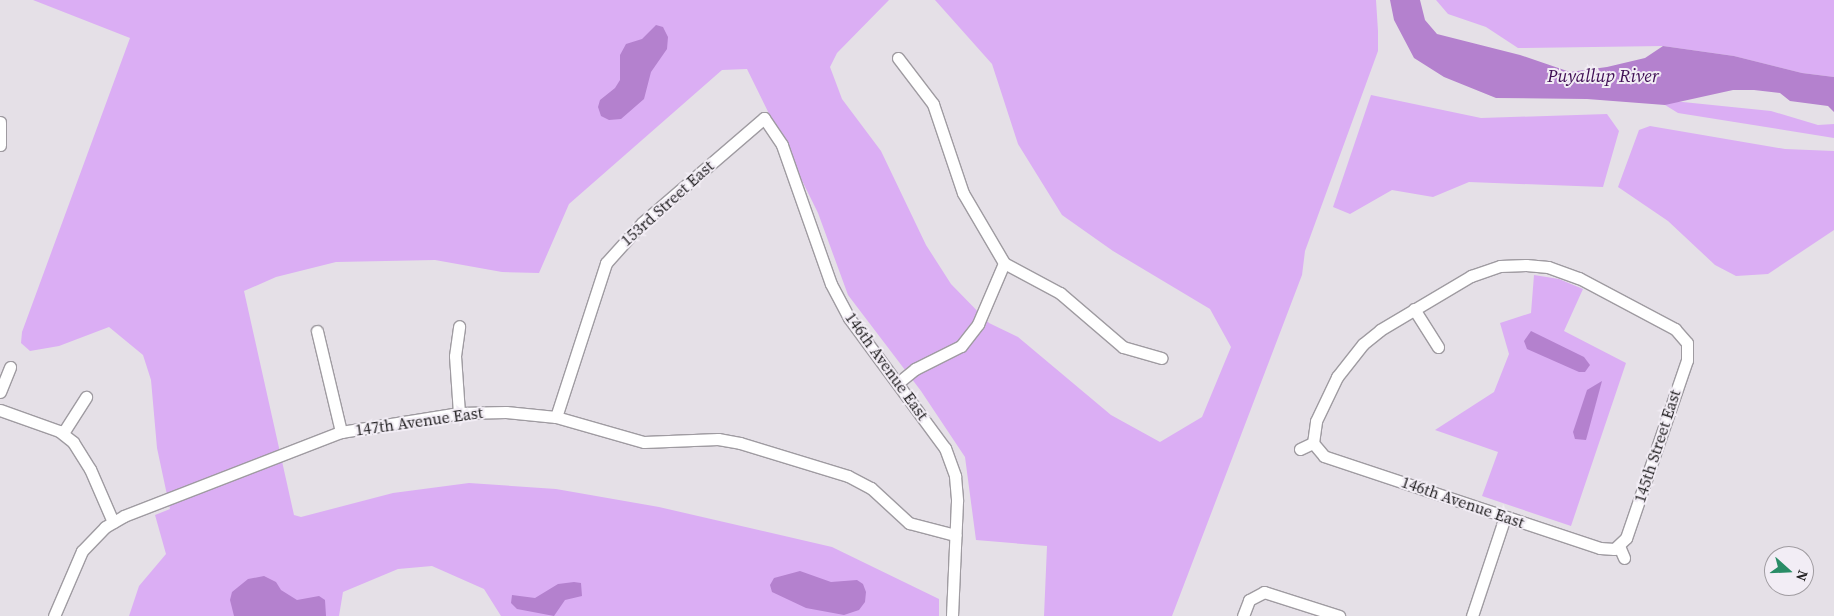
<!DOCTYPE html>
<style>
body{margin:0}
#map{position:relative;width:1834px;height:616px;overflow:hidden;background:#e5e0e7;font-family:"Source Serif 4",serif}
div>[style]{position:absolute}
.green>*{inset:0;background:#dbaef4}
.water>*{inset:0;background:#b481ce}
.roads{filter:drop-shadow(1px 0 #9f9ba1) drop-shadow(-1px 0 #9f9ba1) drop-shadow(0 1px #9f9ba1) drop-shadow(0 -1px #9f9ba1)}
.minor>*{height:11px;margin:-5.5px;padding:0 5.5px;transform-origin:5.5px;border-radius:5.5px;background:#fff}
span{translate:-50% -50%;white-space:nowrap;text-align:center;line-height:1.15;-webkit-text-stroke:4px #f2edf5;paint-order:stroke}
.street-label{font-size:16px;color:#242224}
.water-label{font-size:18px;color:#3f0e54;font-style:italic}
.north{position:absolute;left:1764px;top:546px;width:50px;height:50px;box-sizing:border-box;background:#f2edf5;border:1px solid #a09ca1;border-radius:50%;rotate:110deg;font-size:14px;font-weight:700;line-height:20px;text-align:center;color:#242224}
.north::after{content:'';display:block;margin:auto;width:18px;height:22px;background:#298c66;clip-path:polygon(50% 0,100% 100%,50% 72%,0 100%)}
</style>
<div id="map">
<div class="green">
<i style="clip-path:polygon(33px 0,889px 0,837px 53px,830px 67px,842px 99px,881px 151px,926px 245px,951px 284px,989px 323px,1018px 337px,1111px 415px,1160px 442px,1202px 417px,1231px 347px,1210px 309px,1113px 251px,1062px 215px,1018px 144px,992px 64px,935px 0,1376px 0,1378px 31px,1378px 51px,1305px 251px,1302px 275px,1172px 616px,1044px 616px,1047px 546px,976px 540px,965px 457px,921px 391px,848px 295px,818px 213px,747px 69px,722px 70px,569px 204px,539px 273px,502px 272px,435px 260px,336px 262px,276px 277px,244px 291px,294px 515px,301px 517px,393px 493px,469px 483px,556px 489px,659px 507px,832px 547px,939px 599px,939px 616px,501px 616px,484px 589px,432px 566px,398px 569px,343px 592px,339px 616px,129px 616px,139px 586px,166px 554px,155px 515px,170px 509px,157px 448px,151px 380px,143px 355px,109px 327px,59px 346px,30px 351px,21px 343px,22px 332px,130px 38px)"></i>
<i style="clip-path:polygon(1436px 0,1834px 0,1834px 77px,1802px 73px,1734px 56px,1663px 46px,1518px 48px,1486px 27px,1448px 14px)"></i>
<i style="clip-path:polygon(1371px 95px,1481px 118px,1607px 114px,1619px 131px,1603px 187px,1469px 182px,1433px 197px,1392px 190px,1350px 214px,1333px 207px)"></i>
<i style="clip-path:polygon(1673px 101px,1771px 111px,1818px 125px,1834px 124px,1834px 138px,1678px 113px,1665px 105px)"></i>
<i style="clip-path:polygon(1650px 126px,1785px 149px,1834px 151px,1834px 230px,1768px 274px,1736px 276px,1715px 265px,1668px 221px,1618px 187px,1639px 130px)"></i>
<i style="clip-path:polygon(1534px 275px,1559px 279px,1583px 289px,1564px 331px,1626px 363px,1571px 526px,1482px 496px,1498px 452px,1435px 430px,1494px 392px,1509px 354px,1500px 323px,1531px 313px)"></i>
</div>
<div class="water">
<i style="clip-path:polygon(1390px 0,1420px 0,1425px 20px,1437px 34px,1520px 55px,1570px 72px,1607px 67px,1645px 58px,1663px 46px,1734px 56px,1802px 73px,1834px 77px,1834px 112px,1828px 106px,1790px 101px,1780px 93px,1754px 90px,1733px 90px,1665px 105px,1587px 99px,1496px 98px,1444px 77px,1414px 58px,1394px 20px)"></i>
<i style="clip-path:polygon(656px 25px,663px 27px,668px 37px,667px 49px,651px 72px,644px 99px,621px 119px,609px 120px,601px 116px,598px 107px,600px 100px,615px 88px,620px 80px,620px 55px,626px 44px,642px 39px)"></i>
<i style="clip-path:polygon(1531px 331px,1584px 357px,1590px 365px,1585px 372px,1579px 372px,1527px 349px,1524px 341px)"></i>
<i style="clip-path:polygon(1602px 381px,1586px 440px,1575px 439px,1573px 432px,1587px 390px)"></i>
<i style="clip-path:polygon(800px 571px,831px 582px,857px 580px,863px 584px,866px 592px,865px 602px,859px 610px,844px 615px,806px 608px,772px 592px,770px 585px,774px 578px)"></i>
<i style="clip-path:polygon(264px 576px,276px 582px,281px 590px,297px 600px,319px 596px,325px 600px,326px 616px,234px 616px,230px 600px,232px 592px,248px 579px)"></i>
<i style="clip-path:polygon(574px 582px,581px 583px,582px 596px,565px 600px,554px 616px,517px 609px,511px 603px,512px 595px,535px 598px,558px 584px)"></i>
</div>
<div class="roads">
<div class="minor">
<i style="left:898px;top:58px;width:58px;rotate:52.7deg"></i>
<i style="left:933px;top:104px;width:94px;rotate:71.4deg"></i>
<i style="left:963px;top:193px;width:81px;rotate:59.6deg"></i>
<i style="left:1004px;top:263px;width:64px;rotate:28.2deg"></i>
<i style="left:1060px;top:293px;width:83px;rotate:40.6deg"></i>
<i style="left:1123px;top:347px;width:40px;rotate:16deg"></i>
<i style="left:0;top:122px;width:23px;rotate:90deg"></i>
<i style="left:1526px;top:265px;width:22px;rotate:5deg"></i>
<i style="left:1548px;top:267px;width:33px;rotate:20deg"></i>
<i style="left:1579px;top:278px;width:109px;rotate:28deg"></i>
<i style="left:1675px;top:329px;width:18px;rotate:49deg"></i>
<i style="left:1687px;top:343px;width:17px;rotate:90deg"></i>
<i style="left:1687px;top:360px;width:188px;rotate:108.9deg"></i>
<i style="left:1626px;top:538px;width:16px;rotate:137deg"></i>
<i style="left:1614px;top:549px;width:14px;rotate:-176deg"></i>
<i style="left:1600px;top:548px;width:291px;rotate:-161.6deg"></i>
<i style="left:1324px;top:456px;width:17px;rotate:-130deg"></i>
<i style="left:1313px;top:443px;width:22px;rotate:-82deg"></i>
<i style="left:1316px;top:421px;width:49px;rotate:-64.5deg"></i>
<i style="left:1337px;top:377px;width:42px;rotate:-51.8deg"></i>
<i style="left:1363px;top:344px;width:22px;rotate:-39deg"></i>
<i style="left:1380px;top:330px;width:106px;rotate:-30.7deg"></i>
<i style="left:1471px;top:276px;width:31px;rotate:-19deg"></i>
<i style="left:1500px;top:266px;width:26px;rotate:-2deg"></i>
<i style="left:1414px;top:309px;width:45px;rotate:57.7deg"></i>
<i style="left:317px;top:331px;width:104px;rotate:76.6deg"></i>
<i style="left:899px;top:382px;width:21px;rotate:-39deg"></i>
<i style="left:915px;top:369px;width:51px;rotate:-26.6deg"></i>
<i style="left:961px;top:346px;width:28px;rotate:-52deg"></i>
<i style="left:978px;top:324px;width:66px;rotate:-66.9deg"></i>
<i style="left:0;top:392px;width:27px;rotate:-68deg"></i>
<i style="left:0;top:410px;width:63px;rotate:19.6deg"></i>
<i style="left:59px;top:431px;width:18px;rotate:38deg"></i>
<i style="left:73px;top:442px;width:32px;rotate:58deg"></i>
<i style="left:90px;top:469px;width:58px;rotate:66.5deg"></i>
<i style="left:459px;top:413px;width:57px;rotate:-94deg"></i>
<i style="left:455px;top:356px;width:30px;rotate:-82deg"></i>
<i style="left:556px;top:417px;width:162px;rotate:-72deg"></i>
<i style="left:606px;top:263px;width:54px;rotate:-48deg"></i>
<i style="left:642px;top:223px;width:161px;rotate:-40.7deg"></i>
<i style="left:764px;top:118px;width:32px;rotate:56deg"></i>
<i style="left:782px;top:145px;width:147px;rotate:70.6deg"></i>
<i style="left:831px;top:284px;width:38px;rotate:62deg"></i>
<i style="left:849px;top:318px;width:162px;rotate:53.6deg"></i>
<i style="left:945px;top:448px;width:30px;rotate:70deg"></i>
<i style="left:955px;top:476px;width:25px;rotate:85deg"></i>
<i style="left:957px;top:501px;width:115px;rotate:92.5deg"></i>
<i style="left:63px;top:433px;width:43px;rotate:-57.4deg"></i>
<i style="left:1300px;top:449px;width:14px;rotate:-25deg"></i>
<i style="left:1619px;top:546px;width:13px;rotate:67deg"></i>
<i style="left:54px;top:616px;width:71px;rotate:-66.7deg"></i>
<i style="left:82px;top:551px;width:33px;rotate:-46deg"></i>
<i style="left:105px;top:527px;width:22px;rotate:-30deg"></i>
<i style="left:124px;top:516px;width:233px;rotate:-21.2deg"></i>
<i style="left:341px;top:432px;width:120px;rotate:-9.1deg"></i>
<i style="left:459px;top:413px;width:47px;rotate:-1.2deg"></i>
<i style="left:506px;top:412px;width:50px;rotate:5.7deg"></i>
<i style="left:556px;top:417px;width:91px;rotate:15.9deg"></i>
<i style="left:644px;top:442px;width:74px;rotate:-2.3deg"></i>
<i style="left:718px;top:439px;width:22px;rotate:10deg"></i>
<i style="left:740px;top:443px;width:113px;rotate:17deg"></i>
<i style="left:848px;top:476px;width:26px;rotate:28deg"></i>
<i style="left:871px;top:488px;width:52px;rotate:42.6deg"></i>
<i style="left:909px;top:523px;width:48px;rotate:14.6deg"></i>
<i style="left:1243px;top:616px;width:17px;rotate:-69deg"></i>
<i style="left:1249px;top:600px;width:17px;rotate:-28deg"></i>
<i style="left:1264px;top:592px;width:79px;rotate:17.7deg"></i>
<i style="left:1472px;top:616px;width:104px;rotate:-71.6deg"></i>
</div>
</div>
<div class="street-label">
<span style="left:667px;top:203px;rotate:-42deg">153rd Street East</span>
<span style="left:887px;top:366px;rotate:54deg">146th Avenue East</span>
<span style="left:419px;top:421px;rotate:-8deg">147th Avenue East</span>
<span style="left:1657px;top:446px;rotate:-72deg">145th Street East</span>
<span style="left:1463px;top:502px;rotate:19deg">146th Avenue East</span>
</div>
<div class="water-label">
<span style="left:1603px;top:76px">Puyallup River</span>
</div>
<div class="north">N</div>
</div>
